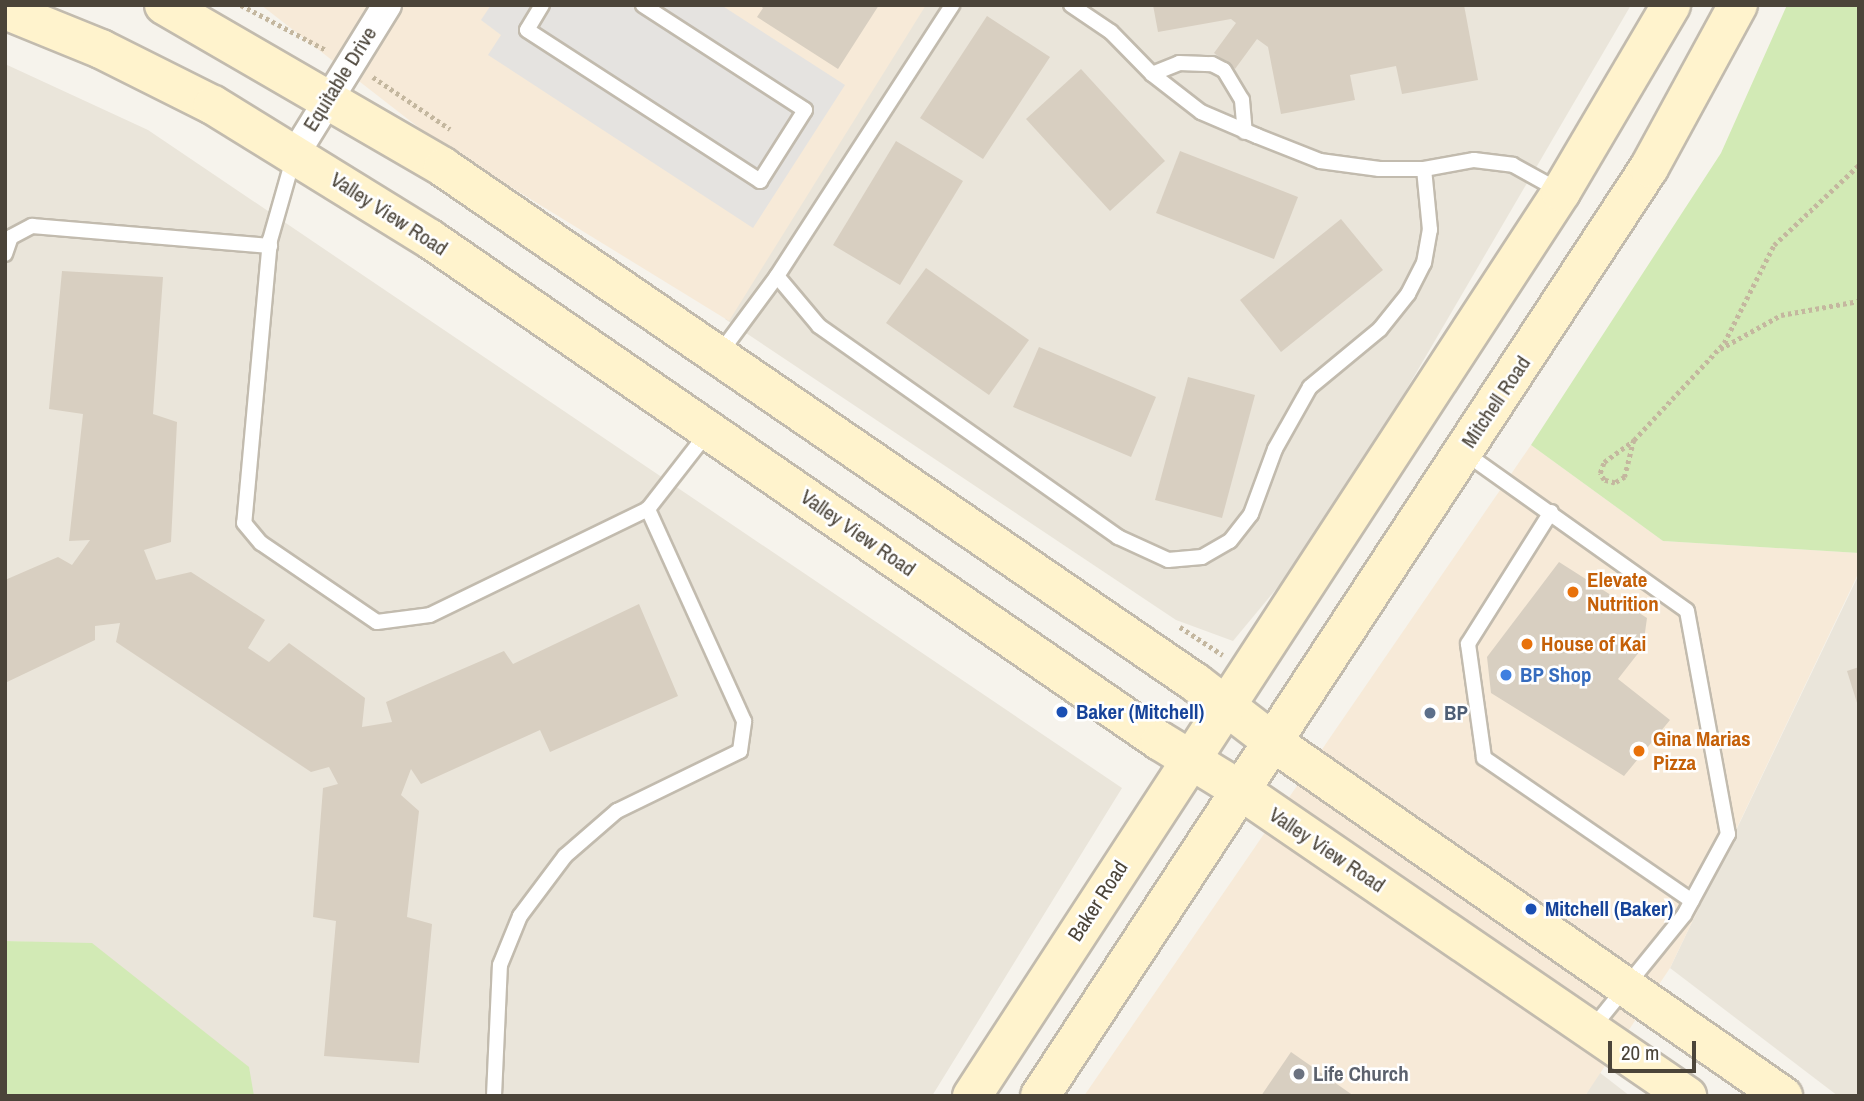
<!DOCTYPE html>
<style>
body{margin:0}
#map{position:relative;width:1864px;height:1101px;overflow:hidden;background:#f6f3ec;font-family:"Archivo Narrow",sans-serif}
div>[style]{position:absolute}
.residential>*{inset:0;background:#eae5da}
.commercial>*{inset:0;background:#f7ead8}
.green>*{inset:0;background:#d2eab5}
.parking>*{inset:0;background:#e5e3e0}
.building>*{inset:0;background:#d8cfc1}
.path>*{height:4.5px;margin-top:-2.25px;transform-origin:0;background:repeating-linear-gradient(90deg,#c4b79f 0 3.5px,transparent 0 7px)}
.roads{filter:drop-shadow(2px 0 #c2bbae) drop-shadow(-2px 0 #c2bbae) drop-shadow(0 2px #c2bbae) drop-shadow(0 -2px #c2bbae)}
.lane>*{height:14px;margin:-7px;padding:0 7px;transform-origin:7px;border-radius:7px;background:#fff}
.street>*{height:28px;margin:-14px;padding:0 14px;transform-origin:14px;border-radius:14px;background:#fff}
.secondary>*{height:38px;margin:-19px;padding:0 19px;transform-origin:19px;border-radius:19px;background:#fff3cd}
.dots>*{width:19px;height:19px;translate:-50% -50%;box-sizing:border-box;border:4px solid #fff;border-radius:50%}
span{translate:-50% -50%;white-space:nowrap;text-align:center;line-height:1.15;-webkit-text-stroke:5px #fff;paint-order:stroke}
.street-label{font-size:21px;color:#4b4439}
.food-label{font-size:21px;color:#c56008;font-weight:700}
.left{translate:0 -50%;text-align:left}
.shop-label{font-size:21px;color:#366cbe;font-weight:700}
.transit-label{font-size:21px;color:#164399;font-weight:700}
.service-label{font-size:21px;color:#4e5e75;font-weight:700}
.worship-label{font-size:21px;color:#5b616d;font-weight:700}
.frame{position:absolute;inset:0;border:7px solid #4b4439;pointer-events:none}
.scale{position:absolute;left:1608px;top:1041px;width:88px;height:32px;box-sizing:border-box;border:4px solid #4b4439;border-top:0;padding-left:9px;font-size:21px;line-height:24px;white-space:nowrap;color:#4b4439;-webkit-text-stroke:5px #fff;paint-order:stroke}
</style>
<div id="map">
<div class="residential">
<i style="clip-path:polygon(924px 5px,1631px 5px,1322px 534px,1233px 641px,1176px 620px,725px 319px)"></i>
<i style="clip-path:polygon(5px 64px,148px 130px,1122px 788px,932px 1096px,147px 1096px,32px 942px,5px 941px)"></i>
<i style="clip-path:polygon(1859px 574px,1859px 1096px,1838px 1096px,1670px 968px)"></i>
<i style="clip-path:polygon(1599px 1072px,1630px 1096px,1585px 1096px)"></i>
</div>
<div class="commercial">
<i style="clip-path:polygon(261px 5px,926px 5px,729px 321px,436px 141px)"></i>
<i style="clip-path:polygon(1531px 445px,1663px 541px,1859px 553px,1859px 572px,1670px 968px,1585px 1096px,1084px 1096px)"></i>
</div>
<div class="green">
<i style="clip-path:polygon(1787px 5px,1859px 5px,1859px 553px,1663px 541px,1531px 445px,1721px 153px)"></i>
<i style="clip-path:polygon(5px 941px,92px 943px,249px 1067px,254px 1096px,5px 1096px)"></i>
</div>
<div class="parking">
<i style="clip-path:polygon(491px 5px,721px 5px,845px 85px,753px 228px,488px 55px,501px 35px,481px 20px)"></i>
</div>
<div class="building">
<i style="clip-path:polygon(759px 5px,879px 5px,838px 69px,757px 17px,763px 8px)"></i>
<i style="clip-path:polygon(1153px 5px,1464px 5px,1478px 80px,1402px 94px,1396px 66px,1350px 75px,1355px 100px,1281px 114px,1268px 47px,1257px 39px,1235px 69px,1214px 53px,1236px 23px,1231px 19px,1158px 32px)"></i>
<i style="clip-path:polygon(987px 16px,1050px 57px,983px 159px,920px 118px)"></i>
<i style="clip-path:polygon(1081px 69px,1165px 161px,1110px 211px,1026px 119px)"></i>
<i style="clip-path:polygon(896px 141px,963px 181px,900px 285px,833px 245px)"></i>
<i style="clip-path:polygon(1180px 151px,1298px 197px,1274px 259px,1156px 213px)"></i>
<i style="clip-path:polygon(1341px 219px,1383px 270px,1281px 352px,1240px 300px)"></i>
<i style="clip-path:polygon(926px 268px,1029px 340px,989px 395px,886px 323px)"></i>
<i style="clip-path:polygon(62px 271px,163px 277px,153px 414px,177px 422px,171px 542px,144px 550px,156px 580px,191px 572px,265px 620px,248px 648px,269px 662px,289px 643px,365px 698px,362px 727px,392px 722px,386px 702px,504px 651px,513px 664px,639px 604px,678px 696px,550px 752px,540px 730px,421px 784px,411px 769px,401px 795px,419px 811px,407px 917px,432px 924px,419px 1063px,324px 1056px,336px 921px,313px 917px,323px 788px,338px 784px,329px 767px,311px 772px,116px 642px,120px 623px,95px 626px,95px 640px,5px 683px,5px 580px,58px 557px,72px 565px,90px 540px,69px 541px,83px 414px,49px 409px)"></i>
<i style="clip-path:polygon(1039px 347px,1156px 397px,1131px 457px,1013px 407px)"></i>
<i style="clip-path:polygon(1188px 377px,1255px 395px,1222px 518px,1155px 500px)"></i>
<i style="clip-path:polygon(1559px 562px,1647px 618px,1643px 647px,1618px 679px,1670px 720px,1624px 776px,1491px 693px,1487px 657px)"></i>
<i style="clip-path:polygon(1859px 667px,1859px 706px,1858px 706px,1847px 671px)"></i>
<i style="clip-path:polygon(1291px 1052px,1354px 1096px,1261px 1096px)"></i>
</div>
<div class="path">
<i style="left:241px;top:5px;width:96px;rotate:27.9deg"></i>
<i style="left:373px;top:77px;width:93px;rotate:34deg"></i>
<i style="left:1720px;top:349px;width:70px;rotate:-29.1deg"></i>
<i style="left:1781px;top:315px;width:79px;rotate:-10.2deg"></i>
<i style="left:1634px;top:440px;width:38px;rotate:104deg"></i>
<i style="left:1625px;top:477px;width:12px;rotate:149deg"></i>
<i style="left:1615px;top:483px;width:11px;rotate:-165deg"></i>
<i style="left:1604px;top:480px;width:8px;rotate:-120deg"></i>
<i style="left:1600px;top:473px;width:12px;rotate:-70deg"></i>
<i style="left:1604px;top:462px;width:37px;rotate:-36deg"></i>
<i style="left:1634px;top:440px;width:132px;rotate:-47.1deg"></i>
<i style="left:1724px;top:343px;width:110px;rotate:-63deg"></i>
<i style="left:1774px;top:245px;width:117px;rotate:-43.3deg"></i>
<i style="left:1180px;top:627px;width:51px;rotate:33.1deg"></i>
</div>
<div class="roads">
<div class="lane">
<i style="left:542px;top:5px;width:29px;rotate:121deg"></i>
<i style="left:527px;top:30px;width:278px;rotate:32.9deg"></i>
<i style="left:760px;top:181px;width:84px;rotate:-57.6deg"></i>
<i style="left:805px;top:110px;width:193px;rotate:-147.1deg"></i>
<i style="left:1071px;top:5px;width:48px;rotate:34deg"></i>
<i style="left:1111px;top:32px;width:59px;rotate:45.7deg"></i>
<i style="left:1152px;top:74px;width:62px;rotate:37.8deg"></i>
<i style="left:1201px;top:112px;width:61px;rotate:23.2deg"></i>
<i style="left:1257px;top:136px;width:68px;rotate:21.6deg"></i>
<i style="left:1320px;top:161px;width:60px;rotate:7.7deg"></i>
<i style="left:1379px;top:169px;width:45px"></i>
<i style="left:1424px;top:169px;width:51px;rotate:-10.2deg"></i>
<i style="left:1474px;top:160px;width:39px;rotate:7deg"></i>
<i style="left:1513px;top:165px;width:54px;rotate:29deg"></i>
<i style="left:1152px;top:74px;width:29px;rotate:-22deg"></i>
<i style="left:1179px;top:63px;width:33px;rotate:2deg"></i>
<i style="left:1212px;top:64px;width:13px;rotate:27deg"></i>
<i style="left:1224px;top:70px;width:35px;rotate:59deg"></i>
<i style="left:1242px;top:100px;width:32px;rotate:85deg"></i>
<i style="left:294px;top:156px;width:87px;rotate:105.9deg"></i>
<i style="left:270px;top:240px;width:284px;rotate:95.2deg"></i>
<i style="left:244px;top:523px;width:26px;rotate:50deg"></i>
<i style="left:261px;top:543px;width:140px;rotate:34.3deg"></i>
<i style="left:377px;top:622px;width:53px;rotate:-7.5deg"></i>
<i style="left:430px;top:615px;width:242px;rotate:-25.9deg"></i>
<i style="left:648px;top:509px;width:98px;rotate:-52.1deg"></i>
<i style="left:5px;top:254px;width:18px;rotate:-71deg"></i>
<i style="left:11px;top:237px;width:24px;rotate:-28deg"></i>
<i style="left:32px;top:226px;width:239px;rotate:4.8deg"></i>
<i style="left:777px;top:276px;width:65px;rotate:50deg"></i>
<i style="left:819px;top:326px;width:366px;rotate:35.2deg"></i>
<i style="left:1118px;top:537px;width:55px;rotate:24.7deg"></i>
<i style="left:1168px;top:560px;width:34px;rotate:-5deg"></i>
<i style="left:1202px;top:557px;width:32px;rotate:-30deg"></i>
<i style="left:1230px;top:541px;width:34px;rotate:-52deg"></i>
<i style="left:1251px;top:514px;width:69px;rotate:-69.7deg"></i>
<i style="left:1275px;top:449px;width:71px;rotate:-60.6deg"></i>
<i style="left:1310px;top:387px;width:91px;rotate:-39.6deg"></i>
<i style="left:1380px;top:329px;width:45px;rotate:-51.3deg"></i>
<i style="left:1408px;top:294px;width:35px;rotate:-63deg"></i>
<i style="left:1424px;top:263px;width:34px;rotate:-80deg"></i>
<i style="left:1430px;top:230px;width:61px;rotate:-95.6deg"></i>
<i style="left:720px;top:353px;width:96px;rotate:-53.5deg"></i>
<i style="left:777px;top:276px;width:323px;rotate:-57.1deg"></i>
<i style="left:1465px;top:453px;width:272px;rotate:35.4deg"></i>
<i style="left:1687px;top:611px;width:227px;rotate:79.6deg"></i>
<i style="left:1728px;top:834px;width:92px;rotate:118.5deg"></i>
<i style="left:1684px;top:915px;width:148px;rotate:129deg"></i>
<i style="left:1551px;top:512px;width:156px;rotate:122.2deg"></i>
<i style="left:1468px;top:644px;width:115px;rotate:82deg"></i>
<i style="left:1484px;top:758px;width:252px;rotate:34.5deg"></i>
<i style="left:494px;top:1096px;width:131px;rotate:-87.4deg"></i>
<i style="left:500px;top:965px;width:53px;rotate:-67.8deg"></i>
<i style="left:520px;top:916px;width:75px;rotate:-53.1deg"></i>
<i style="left:565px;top:856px;width:69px;rotate:-40.9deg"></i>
<i style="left:617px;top:811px;width:137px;rotate:-26deg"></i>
<i style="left:740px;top:751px;width:30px;rotate:-82deg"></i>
<i style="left:744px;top:721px;width:233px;rotate:-114.4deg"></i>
</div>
<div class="street">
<i style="left:295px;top:154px;width:175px;rotate:-58.3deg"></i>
</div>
<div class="secondary">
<i style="left:164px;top:5px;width:323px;rotate:30.1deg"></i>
<i style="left:443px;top:167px;width:913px;rotate:34.42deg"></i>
<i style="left:1196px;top:683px;width:97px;rotate:37.5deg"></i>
<i style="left:1273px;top:742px;width:621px;rotate:34.77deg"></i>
<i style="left:5px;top:10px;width:104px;rotate:22.1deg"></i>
<i style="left:101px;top:49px;width:125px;rotate:26.6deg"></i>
<i style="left:213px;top:105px;width:255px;rotate:31.7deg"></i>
<i style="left:430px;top:239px;width:886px;rotate:34.52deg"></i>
<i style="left:1160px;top:741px;width:94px;rotate:31.5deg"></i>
<i style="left:1240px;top:790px;width:542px;rotate:34.39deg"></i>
<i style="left:972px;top:1096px;width:1079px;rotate:-56.91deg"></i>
<i style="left:1561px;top:192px;width:217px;rotate:-59.5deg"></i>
<i style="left:1040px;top:1096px;width:1110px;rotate:-56.73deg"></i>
<i style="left:1649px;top:168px;width:186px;rotate:-61.4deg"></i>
</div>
</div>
<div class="dots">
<i style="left:1573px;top:592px;background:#e8710a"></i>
<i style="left:1527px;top:644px;background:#e8710a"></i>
<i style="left:1506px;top:675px;background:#3f7fe0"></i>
<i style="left:1062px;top:712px;background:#1a4fb4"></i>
<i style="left:1430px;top:713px;background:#5c6f8a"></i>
<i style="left:1639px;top:751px;background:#e8710a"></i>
<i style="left:1531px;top:909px;background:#1a4fb4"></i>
<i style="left:1299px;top:1074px;background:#6b7280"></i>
</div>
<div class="street-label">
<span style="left:340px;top:79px;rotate:-58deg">Equitable Drive</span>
<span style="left:389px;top:214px;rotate:33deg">Valley View Road</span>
<span style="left:1496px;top:402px;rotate:-56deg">Mitchell Road</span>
<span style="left:858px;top:533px;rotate:35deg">Valley View Road</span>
<span style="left:1327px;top:850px;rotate:34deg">Valley View Road</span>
<span style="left:1098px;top:901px;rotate:-57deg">Baker Road</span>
</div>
<div class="food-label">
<span class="left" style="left:1587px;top:592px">Elevate<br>Nutrition</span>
<span class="left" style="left:1541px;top:644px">House of Kai</span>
<span class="left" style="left:1653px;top:751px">Gina Marias<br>Pizza</span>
</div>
<div class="shop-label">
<span class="left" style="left:1520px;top:675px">BP Shop</span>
</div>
<div class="transit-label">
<span class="left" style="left:1076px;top:712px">Baker (Mitchell)</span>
<span class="left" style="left:1545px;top:909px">Mitchell (Baker)</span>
</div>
<div class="service-label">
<span class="left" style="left:1444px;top:713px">BP</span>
</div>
<div class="worship-label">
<span class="left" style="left:1313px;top:1074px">Life Church</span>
</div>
<div class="frame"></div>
<div class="scale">20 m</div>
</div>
